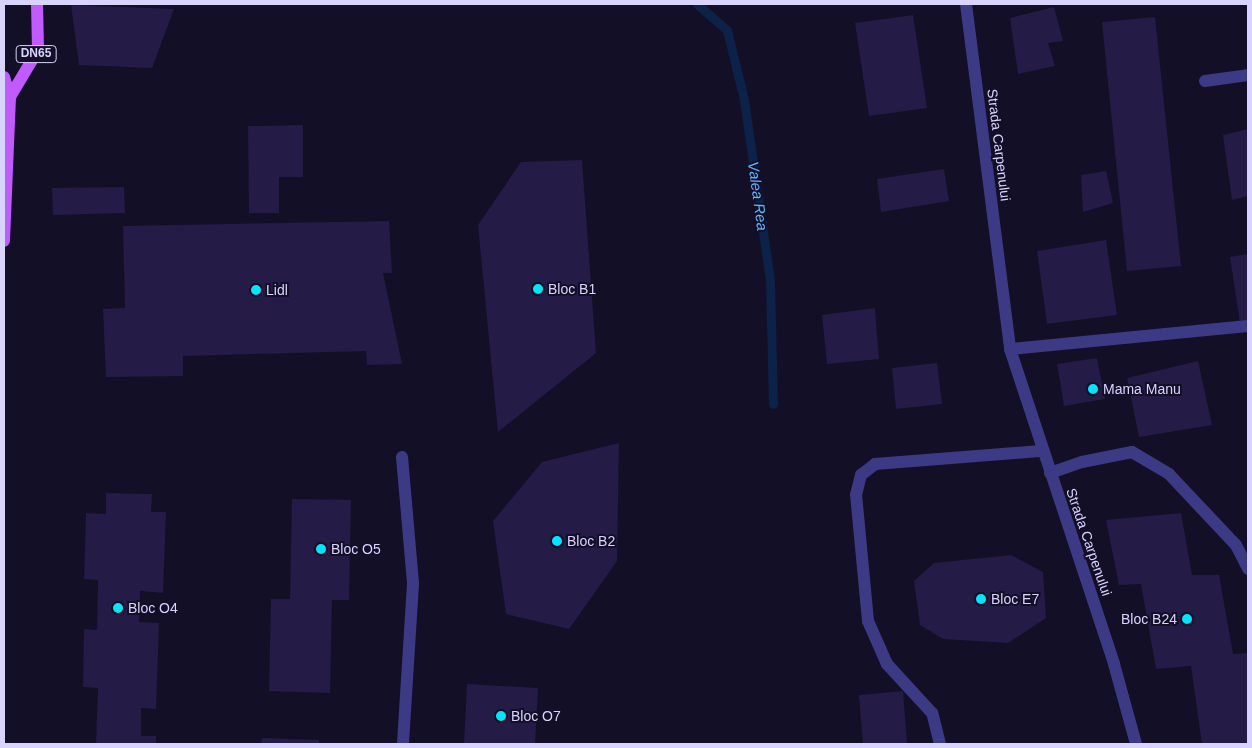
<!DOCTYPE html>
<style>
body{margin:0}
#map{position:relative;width:1252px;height:748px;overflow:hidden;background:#130f26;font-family:Helvetica,sans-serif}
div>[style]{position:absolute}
.stream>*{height:9px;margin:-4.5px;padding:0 4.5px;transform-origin:4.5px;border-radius:4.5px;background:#0c2248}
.building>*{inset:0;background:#241b47}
.street>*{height:12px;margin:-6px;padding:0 6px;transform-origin:6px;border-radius:6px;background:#3d3a85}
.primary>*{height:12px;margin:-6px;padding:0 6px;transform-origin:6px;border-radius:6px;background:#c25bff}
.dots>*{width:14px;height:14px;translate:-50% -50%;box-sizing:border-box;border:2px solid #130f26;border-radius:50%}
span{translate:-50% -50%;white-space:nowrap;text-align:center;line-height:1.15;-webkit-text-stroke:4px #130f26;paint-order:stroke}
.shield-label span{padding:1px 4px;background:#130f26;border:1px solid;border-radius:4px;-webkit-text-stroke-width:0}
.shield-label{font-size:12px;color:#d9d4ff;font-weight:700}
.street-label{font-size:14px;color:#d9d4ff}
.poi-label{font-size:14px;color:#d9d4ff}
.left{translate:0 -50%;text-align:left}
.right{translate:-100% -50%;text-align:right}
.water-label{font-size:15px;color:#62b6ff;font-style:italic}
.frame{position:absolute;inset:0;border:5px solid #d9d4ff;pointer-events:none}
</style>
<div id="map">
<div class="stream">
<i style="left:697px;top:4px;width:40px;rotate:41deg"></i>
<i style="left:727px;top:30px;width:72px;rotate:76.3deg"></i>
<i style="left:744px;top:100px;width:183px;rotate:81.8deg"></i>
<i style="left:770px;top:281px;width:123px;rotate:88.6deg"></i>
</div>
<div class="building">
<i style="clip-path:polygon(71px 5px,174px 9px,152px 68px,79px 65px)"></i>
<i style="clip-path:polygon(1054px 7px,1063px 41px,1048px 43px,1055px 66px,1018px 74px,1010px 18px)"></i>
<i style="clip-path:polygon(913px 15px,927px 108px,869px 116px,855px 23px)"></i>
<i style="clip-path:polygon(1155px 17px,1181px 266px,1127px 271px,1102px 22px)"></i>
<i style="clip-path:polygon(303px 125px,303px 177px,279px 177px,279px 213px,249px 213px,248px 126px)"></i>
<i style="clip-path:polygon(1248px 129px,1248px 196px,1232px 200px,1223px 135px)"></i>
<i style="clip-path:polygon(582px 160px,596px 353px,498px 432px,478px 225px,521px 162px)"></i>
<i style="clip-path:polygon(944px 169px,949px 201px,881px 212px,877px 179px)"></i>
<i style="clip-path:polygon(1106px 171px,1113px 203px,1083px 212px,1081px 175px)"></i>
<i style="clip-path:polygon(124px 187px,125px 213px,53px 215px,52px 188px)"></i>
<i style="clip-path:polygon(389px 221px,392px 273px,383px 273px,402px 364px,367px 365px,366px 351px,183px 356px,183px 376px,106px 377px,103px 309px,125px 308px,123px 226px)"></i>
<i style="clip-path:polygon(1106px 240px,1117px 315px,1047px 324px,1037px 251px)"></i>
<i style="clip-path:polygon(1248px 254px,1248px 322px,1240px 323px,1230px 257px)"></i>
<i style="clip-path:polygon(875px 308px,879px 359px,827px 364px,822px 315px)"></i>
<i style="clip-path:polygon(1097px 358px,1105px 399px,1064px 406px,1057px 364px)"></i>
<i style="clip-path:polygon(1198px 361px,1212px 425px,1139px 437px,1127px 378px)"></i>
<i style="clip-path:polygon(937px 363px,942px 404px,896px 409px,892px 368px)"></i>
<i style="clip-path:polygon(619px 443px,617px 561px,569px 629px,506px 614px,493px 521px,542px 462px)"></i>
<i style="clip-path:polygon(106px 493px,152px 494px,151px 512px,166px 512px,163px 593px,140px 591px,139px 622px,159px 623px,156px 709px,141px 708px,141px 736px,156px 736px,156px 744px,96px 744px,98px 688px,83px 687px,84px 629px,97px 630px,98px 580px,84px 579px,86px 513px,106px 514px)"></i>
<i style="clip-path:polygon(292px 499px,351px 500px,349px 600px,332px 600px,330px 693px,269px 691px,271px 599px,290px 599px)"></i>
<i style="clip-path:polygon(1181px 513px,1192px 575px,1219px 575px,1233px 654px,1248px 653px,1248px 744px,1202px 744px,1191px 666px,1156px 669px,1141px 584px,1119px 585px,1106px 520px)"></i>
<i style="clip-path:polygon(1011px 555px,1043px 572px,1046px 618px,1008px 643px,943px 639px,920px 625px,914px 581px,934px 563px)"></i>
<i style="clip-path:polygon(467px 684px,538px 688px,535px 744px,464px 744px)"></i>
<i style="clip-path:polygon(903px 691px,907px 744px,863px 744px,859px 695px)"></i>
<i style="clip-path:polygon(262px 738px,319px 740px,319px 744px,261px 744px)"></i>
</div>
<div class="street">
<i style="left:966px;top:4px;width:348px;rotate:82.7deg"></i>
<i style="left:1010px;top:349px;width:332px;rotate:71.7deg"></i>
<i style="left:1114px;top:664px;width:83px;rotate:74.6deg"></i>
<i style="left:1205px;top:81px;width:43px;rotate:-7.9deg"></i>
<i style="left:1010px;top:349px;width:239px;rotate:-5.5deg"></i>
<i style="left:402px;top:457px;width:127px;rotate:85deg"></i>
<i style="left:413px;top:584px;width:160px;rotate:93.6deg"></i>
<i style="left:1050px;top:473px;width:34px;rotate:-19deg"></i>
<i style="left:1082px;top:462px;width:51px;rotate:-11.3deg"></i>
<i style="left:1132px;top:452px;width:43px;rotate:30.7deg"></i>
<i style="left:1169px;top:474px;width:98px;rotate:46.7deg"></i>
<i style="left:1236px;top:545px;width:27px;rotate:63deg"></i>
<i style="left:940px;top:744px;width:32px;rotate:-104deg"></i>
<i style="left:932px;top:713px;width:67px;rotate:-132.6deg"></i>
<i style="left:887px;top:664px;width:47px;rotate:-113.8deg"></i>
<i style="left:868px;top:621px;width:127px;rotate:-95.4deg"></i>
<i style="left:856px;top:495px;width:21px;rotate:-76deg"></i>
<i style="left:861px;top:475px;width:18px;rotate:-38deg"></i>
<i style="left:875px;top:464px;width:168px;rotate:-4.5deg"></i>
</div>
<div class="primary">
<i style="left:4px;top:77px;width:21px;rotate:73deg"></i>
<i style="left:10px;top:97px;width:144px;rotate:92.4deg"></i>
<i style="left:10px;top:97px;width:55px;rotate:-59.2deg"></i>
<i style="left:38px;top:50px;width:46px;rotate:-91.2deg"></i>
</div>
<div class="dots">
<i style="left:538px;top:289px;background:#00e5ff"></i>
<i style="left:256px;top:290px;background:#00e5ff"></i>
<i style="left:1093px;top:389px;background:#00e5ff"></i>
<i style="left:557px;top:541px;background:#00e5ff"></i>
<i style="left:321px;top:549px;background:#00e5ff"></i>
<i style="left:981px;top:599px;background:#00e5ff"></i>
<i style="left:118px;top:608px;background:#00e5ff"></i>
<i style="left:1187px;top:619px;background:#00e5ff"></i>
<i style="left:501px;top:716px;background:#00e5ff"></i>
</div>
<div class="shield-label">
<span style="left:36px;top:54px">DN65</span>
</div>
<div class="street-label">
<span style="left:999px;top:145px;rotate:83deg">Strada Carpenului</span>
<span style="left:1089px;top:542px;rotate:71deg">Strada Carpenului</span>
</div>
<div class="poi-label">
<span class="left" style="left:548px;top:289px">Bloc B1</span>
<span class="left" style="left:266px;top:290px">Lidl</span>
<span class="left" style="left:1103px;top:389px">Mama Manu</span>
<span class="left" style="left:567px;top:541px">Bloc B2</span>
<span class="left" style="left:331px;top:549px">Bloc O5</span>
<span class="left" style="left:991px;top:599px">Bloc E7</span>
<span class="left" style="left:128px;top:608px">Bloc O4</span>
<span class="right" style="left:1177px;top:619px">Bloc B24</span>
<span class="left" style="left:511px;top:716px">Bloc O7</span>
</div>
<div class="water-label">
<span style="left:758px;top:196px;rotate:82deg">Valea Rea</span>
</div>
<div class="frame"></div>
</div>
